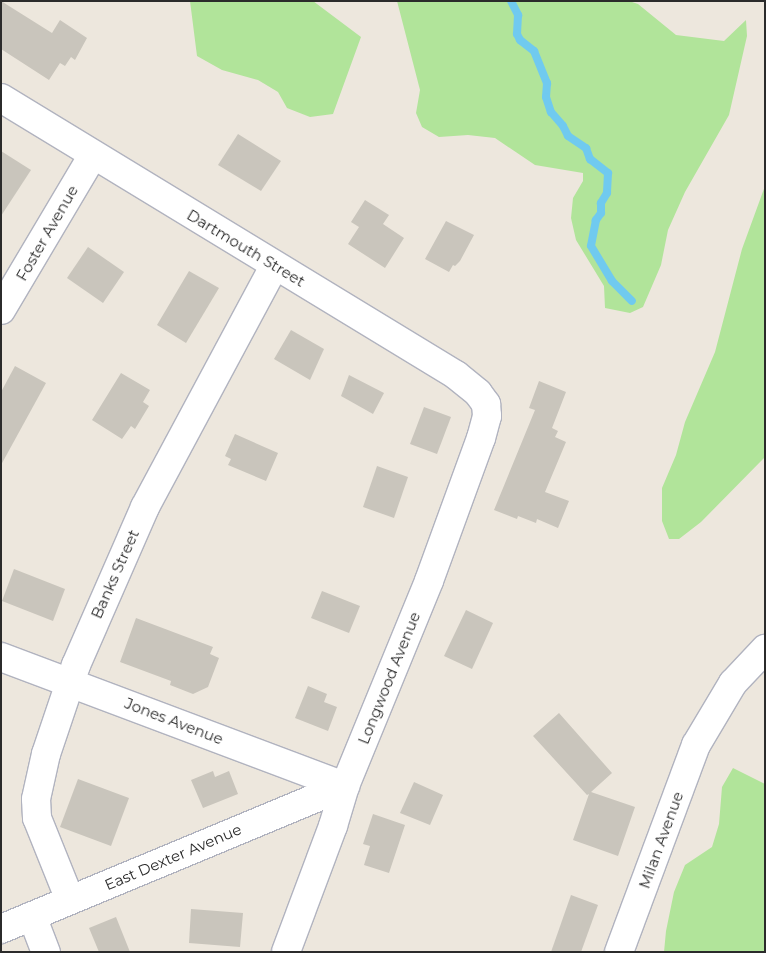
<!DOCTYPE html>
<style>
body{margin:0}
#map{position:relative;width:766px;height:953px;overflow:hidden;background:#ede7dd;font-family:Montserrat,sans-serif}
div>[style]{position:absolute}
.green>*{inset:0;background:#b1e49a}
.stream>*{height:8px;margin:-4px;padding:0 4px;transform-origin:4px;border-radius:4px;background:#70caef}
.building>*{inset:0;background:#c9c5bc}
.roads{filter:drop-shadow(1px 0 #b1b3bf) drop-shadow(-1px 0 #b1b3bf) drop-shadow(0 1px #b1b3bf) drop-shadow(0 -1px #b1b3bf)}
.minor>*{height:28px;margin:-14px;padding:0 14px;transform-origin:14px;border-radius:14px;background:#fff}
span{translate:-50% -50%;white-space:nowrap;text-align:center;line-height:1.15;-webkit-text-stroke:5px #fff;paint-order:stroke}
.street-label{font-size:15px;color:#2b2b2b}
.frame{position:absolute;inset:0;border:2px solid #2b2b2b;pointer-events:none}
</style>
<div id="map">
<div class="green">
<i style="clip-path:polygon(190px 1px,313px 1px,361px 37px,333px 114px,310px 117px,287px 108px,278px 92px,258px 80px,222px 70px,197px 56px)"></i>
<i style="clip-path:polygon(397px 1px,629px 1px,638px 4px,676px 35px,724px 41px,746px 20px,747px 36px,729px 115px,685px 192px,668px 230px,661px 265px,643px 307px,630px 313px,605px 308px,604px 286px,576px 240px,571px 218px,573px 198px,583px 181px,583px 173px,535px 165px,495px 138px,468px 135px,439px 137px,422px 127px,416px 113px,420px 90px)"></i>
<i style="clip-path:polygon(765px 186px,765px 457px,701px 522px,679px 539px,669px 539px,662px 521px,662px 488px,676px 455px,685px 422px,715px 352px,742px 249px)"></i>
<i style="clip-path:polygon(733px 768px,765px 784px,765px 952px,664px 952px,666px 931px,674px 892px,685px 865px,712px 847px,719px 824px,722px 787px)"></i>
</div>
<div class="stream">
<i style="left:511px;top:1px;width:16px;rotate:63deg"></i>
<i style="left:518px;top:15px;width:19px;rotate:93deg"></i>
<i style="left:517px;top:34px;width:7px;rotate:63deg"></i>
<i style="left:520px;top:40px;width:18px;rotate:38deg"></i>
<i style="left:534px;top:51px;width:35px;rotate:68deg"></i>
<i style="left:547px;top:83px;width:14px;rotate:94deg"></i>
<i style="left:546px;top:97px;width:16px;rotate:72deg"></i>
<i style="left:551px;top:112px;width:18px;rotate:49deg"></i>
<i style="left:563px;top:126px;width:11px;rotate:63deg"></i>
<i style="left:568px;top:136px;width:22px;rotate:34deg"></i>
<i style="left:586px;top:148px;width:12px;rotate:70deg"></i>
<i style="left:590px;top:159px;width:23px;rotate:38deg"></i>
<i style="left:608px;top:173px;width:20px;rotate:93deg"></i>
<i style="left:607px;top:193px;width:12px;rotate:121deg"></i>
<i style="left:601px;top:203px;width:10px;rotate:90deg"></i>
<i style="left:601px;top:213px;width:9px;rotate:126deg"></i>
<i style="left:596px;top:220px;width:26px;rotate:101deg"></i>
<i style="left:591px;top:246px;width:41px;rotate:59deg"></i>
<i style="left:612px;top:281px;width:28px;rotate:45deg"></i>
</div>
<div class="building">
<i style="clip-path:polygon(1px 1px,52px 33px,60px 20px,87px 38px,75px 60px,71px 57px,65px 66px,60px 63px,49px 80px,1px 49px)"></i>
<i style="clip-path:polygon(238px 134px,281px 161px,261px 191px,218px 165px)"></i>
<i style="clip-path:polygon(1px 151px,31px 170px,1px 216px)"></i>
<i style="clip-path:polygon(365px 200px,389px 215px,383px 224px,404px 238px,385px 268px,348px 244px,359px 227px,351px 222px)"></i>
<i style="clip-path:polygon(446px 221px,474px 235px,460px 261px,455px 266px,453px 265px,449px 272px,425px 259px)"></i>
<i style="clip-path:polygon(88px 247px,124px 272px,103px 303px,67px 278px)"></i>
<i style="clip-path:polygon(189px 271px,219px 288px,186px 343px,157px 325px)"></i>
<i style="clip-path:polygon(291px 330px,324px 349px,310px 380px,274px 359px)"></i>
<i style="clip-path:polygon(15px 366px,46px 383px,1px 465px,1px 392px)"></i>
<i style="clip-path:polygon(121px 373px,150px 390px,143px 402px,149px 406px,135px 429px,131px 426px,122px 439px,92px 420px)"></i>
<i style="clip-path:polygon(349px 375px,384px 393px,373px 414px,341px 396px)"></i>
<i style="clip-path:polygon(539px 381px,566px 392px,552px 428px,558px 431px,555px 437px,566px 442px,545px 492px,569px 501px,558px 528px,537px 519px,536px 523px,518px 516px,517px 519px,494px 510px,535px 410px,529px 408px)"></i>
<i style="clip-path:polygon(424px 407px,451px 417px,437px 454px,410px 444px)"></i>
<i style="clip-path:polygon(235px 434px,278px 453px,266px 481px,228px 465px,231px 459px,225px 456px)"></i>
<i style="clip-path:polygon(377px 466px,408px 477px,394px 518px,363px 507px)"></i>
<i style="clip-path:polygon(14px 569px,65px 589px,53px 621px,2px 601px)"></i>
<i style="clip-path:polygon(322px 591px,360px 606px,349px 633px,311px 618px)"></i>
<i style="clip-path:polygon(466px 610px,493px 623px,472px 669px,444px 656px)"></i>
<i style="clip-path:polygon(136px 618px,213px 647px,210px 654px,219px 658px,208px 687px,193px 694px,170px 685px,171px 681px,120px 662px)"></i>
<i style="clip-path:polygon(308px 686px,327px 694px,324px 702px,337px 707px,328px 731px,295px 718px)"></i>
<i style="clip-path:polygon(559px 713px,612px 773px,591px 792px,635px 807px,618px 856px,573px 840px,589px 794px,587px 795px,533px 736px)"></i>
<i style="clip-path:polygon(213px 771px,215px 777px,229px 771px,238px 794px,203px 808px,191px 780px)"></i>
<i style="clip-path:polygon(78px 779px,129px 798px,111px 846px,60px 827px)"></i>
<i style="clip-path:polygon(414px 782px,443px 795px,430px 825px,400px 813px)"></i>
<i style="clip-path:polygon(373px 814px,405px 825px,389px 873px,364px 865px,370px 846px,363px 844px)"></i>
<i style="clip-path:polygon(571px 895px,598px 905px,581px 952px,551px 952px)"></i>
<i style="clip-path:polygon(191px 909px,243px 913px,240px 947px,189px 943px)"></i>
<i style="clip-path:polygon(116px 917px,130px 952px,99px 952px,89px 928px)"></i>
</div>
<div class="roads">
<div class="minor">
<i style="left:1px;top:98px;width:533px;rotate:31.33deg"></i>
<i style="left:456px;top:375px;width:28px;rotate:39deg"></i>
<i style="left:478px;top:393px;width:14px;rotate:54deg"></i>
<i style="left:486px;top:404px;width:12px;rotate:85deg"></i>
<i style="left:487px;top:416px;width:23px;rotate:105deg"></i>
<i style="left:481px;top:438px;width:152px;rotate:110deg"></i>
<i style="left:429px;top:581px;width:222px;rotate:112.3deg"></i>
<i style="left:345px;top:786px;width:42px;rotate:106.7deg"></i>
<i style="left:333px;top:826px;width:134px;rotate:110.5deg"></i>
<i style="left:1px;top:310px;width:180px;rotate:-59.3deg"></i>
<i style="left:1px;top:657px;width:367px;rotate:20.6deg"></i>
<i style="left:70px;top:900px;width:88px;rotate:-111.9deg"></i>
<i style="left:37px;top:818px;width:19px;rotate:-93deg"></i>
<i style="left:36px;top:799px;width:46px;rotate:-77.5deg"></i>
<i style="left:46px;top:754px;width:94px;rotate:-71.4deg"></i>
<i style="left:76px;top:665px;width:172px;rotate:-66.4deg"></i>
<i style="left:145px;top:507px;width:273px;rotate:-61.8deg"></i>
<i style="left:32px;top:916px;width:39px;rotate:69deg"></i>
<i style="left:1px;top:929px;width:373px;rotate:-22.6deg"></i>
<i style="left:619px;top:952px;width:221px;rotate:-69.6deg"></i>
<i style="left:696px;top:745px;width:72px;rotate:-59.2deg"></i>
<i style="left:733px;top:683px;width:47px;rotate:-46.7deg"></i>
</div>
</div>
<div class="street-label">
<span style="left:47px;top:233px;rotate:-60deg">Foster Avenue</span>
<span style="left:246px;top:248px;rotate:31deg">Dartmouth Street</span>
<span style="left:115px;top:574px;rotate:-66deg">Banks Street</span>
<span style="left:389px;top:678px;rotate:-68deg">Longwood Avenue</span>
<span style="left:174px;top:721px;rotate:21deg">Jones Avenue</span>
<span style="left:661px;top:840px;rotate:-70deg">Milan Avenue</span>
<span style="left:173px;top:857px;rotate:-23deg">East Dexter Avenue</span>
</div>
<div class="frame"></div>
</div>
